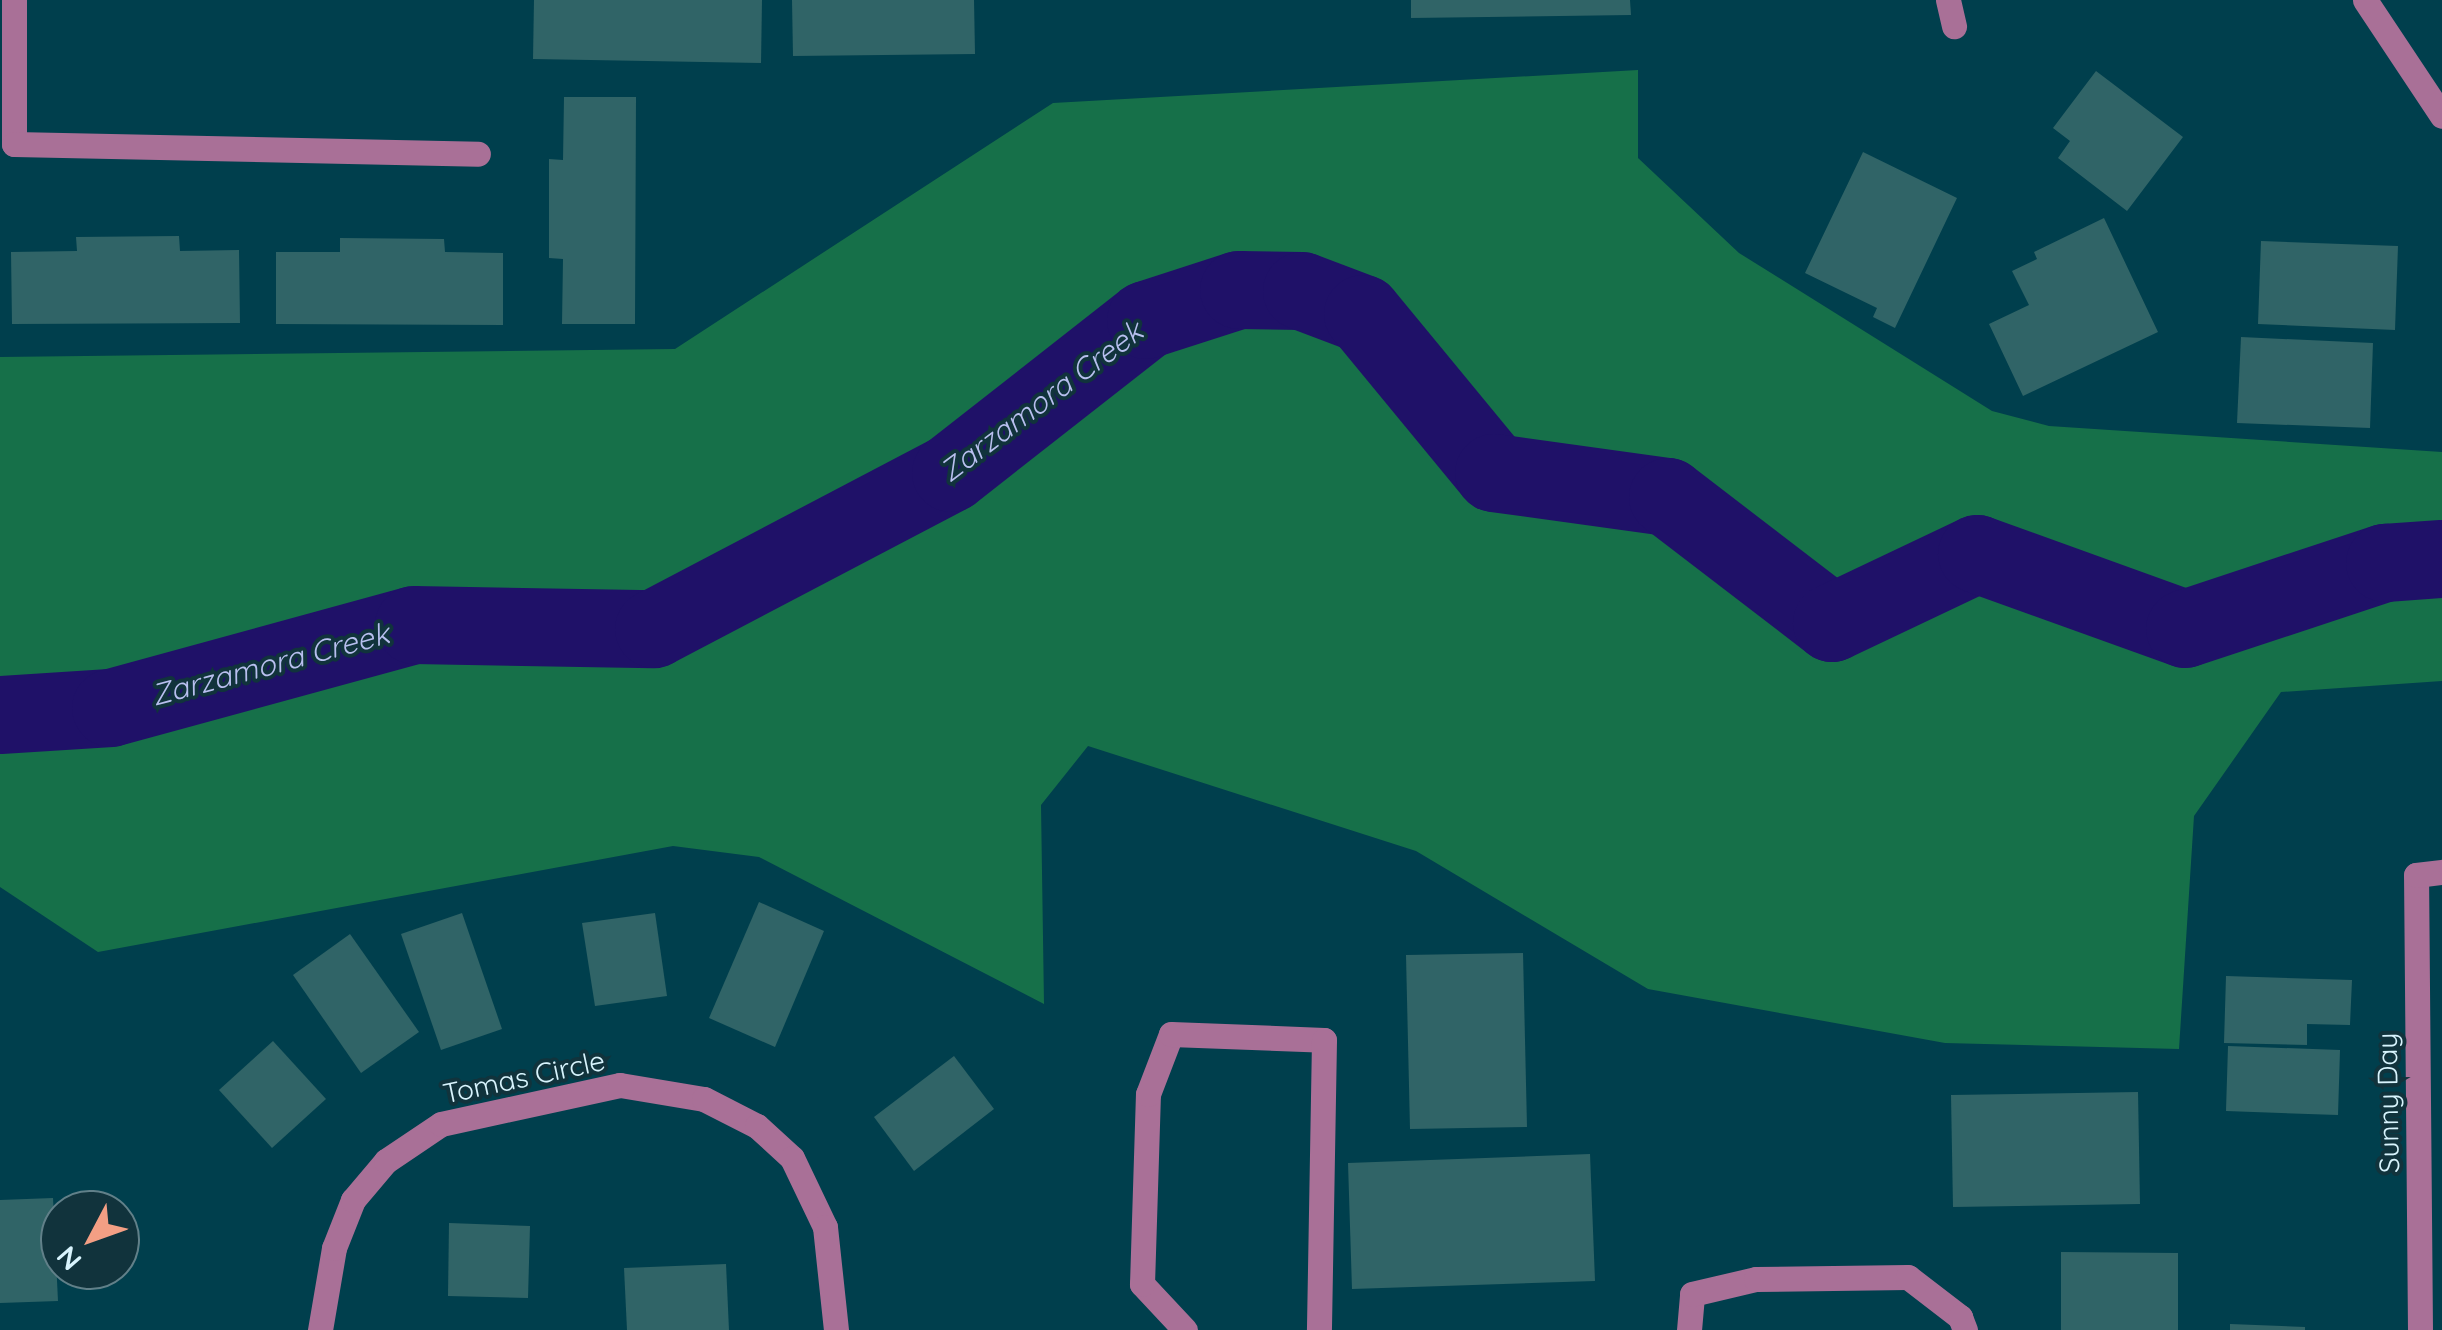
<!DOCTYPE html>
<style>
body{margin:0}
#map{position:relative;width:2442px;height:1330px;overflow:hidden;background:#003f4d;font-family:Quicksand,sans-serif}
div>[style]{position:absolute}
.green>*{inset:0;background:#167049}
.river>*{height:78px;margin:-39px;padding:0 39px;transform-origin:39px;border-radius:39px;background:#1f1168}
.building>*{inset:0;background:#306467}
.minor>*{height:25px;margin:-12.5px;padding:0 12.5px;transform-origin:12.5px;border-radius:12.5px;background:#a97097}
span{translate:-50% -50%;white-space:nowrap;text-align:center;line-height:1.15;-webkit-text-stroke:8px #11333c;paint-order:stroke}
.street-label{font-size:28px;color:#d8f4fd}
.water-label{font-size:30px;color:#b8bfef;font-style:italic}
.north{position:absolute;left:40px;top:1190px;width:100px;height:100px;box-sizing:border-box;background:#11333c;border:2px solid #618089;border-radius:50%;rotate:229deg;font-size:28px;font-weight:700;line-height:40px;text-align:center;color:#d8f4fd}
.north::after{content:'';display:block;margin:auto;width:35px;height:45px;background:#f39f84;clip-path:polygon(50% 0,100% 100%,50% 72%,0 100%)}
</style>
<div id="map">
<div class="green">
<i style="clip-path:polygon(1638px 70px,1638px 158px,1739px 253px,1992px 411px,2049px 426px,2442px 452px,2442px 681px,2281px 692px,2194px 816px,2179px 1049px,1945px 1043px,1648px 989px,1416px 851px,1088px 746px,1041px 805px,1044px 1004px,759px 857px,673px 846px,98px 952px,0 887px,0 357px,675px 349px,1053px 103px)"></i>
</div>
<div class="river">
<i style="left:0;top:715px;width:111px;rotate:-3.6deg"></i>
<i style="left:111px;top:708px;width:314px;rotate:-15.3deg"></i>
<i style="left:414px;top:625px;width:240px;rotate:1deg"></i>
<i style="left:654px;top:629px;width:335px;rotate:-27.7deg"></i>
<i style="left:951px;top:473px;width:248px;rotate:-38.1deg"></i>
<i style="left:1146px;top:320px;width:98px;rotate:-17.9deg"></i>
<i style="left:1239px;top:290px;width:63px;rotate:0.9deg"></i>
<i style="left:1302px;top:291px;width:65px;rotate:20.7deg"></i>
<i style="left:1363px;top:314px;width:206px;rotate:50.5deg"></i>
<i style="left:1494px;top:473px;width:176px;rotate:7.9deg"></i>
<i style="left:1668px;top:497px;width:207px;rotate:37.5deg"></i>
<i style="left:1832px;top:623px;width:161px;rotate:-25.4deg"></i>
<i style="left:1977px;top:554px;width:221px;rotate:19.8deg"></i>
<i style="left:2185px;top:629px;width:211px;rotate:-18.3deg"></i>
<i style="left:2385px;top:563px;width:57px;rotate:-4deg"></i>
</div>
<div class="building">
<i style="clip-path:polygon(534px 0,762px 0,761px 63px,533px 59px)"></i>
<i style="clip-path:polygon(792px 0,974px 0,975px 54px,793px 56px)"></i>
<i style="clip-path:polygon(1411px 0,1630px 0,1631px 15px,1411px 18px)"></i>
<i style="clip-path:polygon(2096px 71px,2183px 137px,2127px 211px,2058px 158px,2070px 141px,2053px 128px)"></i>
<i style="clip-path:polygon(564px 97px,636px 97px,635px 324px,562px 324px,563px 259px,549px 258px,549px 159px,563px 160px)"></i>
<i style="clip-path:polygon(1863px 152px,1957px 198px,1895px 328px,1873px 317px,1877px 308px,1805px 273px)"></i>
<i style="clip-path:polygon(2104px 218px,2158px 332px,2023px 396px,1989px 324px,2029px 305px,2012px 271px,2037px 259px,2034px 252px)"></i>
<i style="clip-path:polygon(179px 236px,180px 251px,239px 250px,240px 323px,12px 324px,11px 252px,77px 251px,76px 237px)"></i>
<i style="clip-path:polygon(340px 238px,444px 239px,445px 252px,503px 253px,503px 325px,276px 324px,276px 252px,340px 252px)"></i>
<i style="clip-path:polygon(2261px 241px,2398px 246px,2395px 330px,2258px 324px)"></i>
<i style="clip-path:polygon(2241px 337px,2373px 343px,2370px 428px,2237px 423px)"></i>
<i style="clip-path:polygon(759px 902px,824px 931px,775px 1047px,709px 1018px)"></i>
<i style="clip-path:polygon(462px 913px,502px 1029px,441px 1050px,401px 934px)"></i>
<i style="clip-path:polygon(655px 913px,667px 996px,595px 1006px,582px 923px)"></i>
<i style="clip-path:polygon(350px 934px,419px 1032px,361px 1073px,293px 975px)"></i>
<i style="clip-path:polygon(1523px 953px,1527px 1127px,1410px 1129px,1406px 955px)"></i>
<i style="clip-path:polygon(2226px 976px,2352px 980px,2350px 1025px,2307px 1024px,2307px 1045px,2224px 1043px)"></i>
<i style="clip-path:polygon(273px 1041px,326px 1099px,272px 1148px,219px 1090px)"></i>
<i style="clip-path:polygon(2228px 1046px,2340px 1050px,2338px 1115px,2226px 1111px)"></i>
<i style="clip-path:polygon(954px 1056px,994px 1109px,914px 1171px,874px 1117px)"></i>
<i style="clip-path:polygon(2138px 1092px,2140px 1204px,1953px 1207px,1951px 1095px)"></i>
<i style="clip-path:polygon(1590px 1154px,1595px 1281px,1352px 1289px,1348px 1163px)"></i>
<i style="clip-path:polygon(53px 1198px,58px 1301px,0 1303px,0 1200px)"></i>
<i style="clip-path:polygon(449px 1223px,530px 1226px,528px 1298px,448px 1296px)"></i>
<i style="clip-path:polygon(2061px 1252px,2178px 1253px,2178px 1330px,2061px 1330px)"></i>
<i style="clip-path:polygon(726px 1264px,729px 1330px,627px 1330px,624px 1268px)"></i>
<i style="clip-path:polygon(2230px 1324px,2305px 1327px,2305px 1330px,2230px 1330px)"></i>
</div>
<div class="minor">
<i style="left:14px;top:0;width:144px;rotate:90deg"></i>
<i style="left:14px;top:144px;width:464px;rotate:1.2deg"></i>
<i style="left:1948px;top:0;width:27px;rotate:77deg"></i>
<i style="left:2365px;top:0;width:139px;rotate:56.4deg"></i>
<i style="left:320px;top:1330px;width:83px;rotate:-80.3deg"></i>
<i style="left:334px;top:1248px;width:52px;rotate:-68.4deg"></i>
<i style="left:353px;top:1200px;width:51px;rotate:-49.8deg"></i>
<i style="left:386px;top:1161px;width:66px;rotate:-33.9deg"></i>
<i style="left:441px;top:1124px;width:183px;rotate:-12.3deg"></i>
<i style="left:620px;top:1085px;width:85px;rotate:9.5deg"></i>
<i style="left:704px;top:1099px;width:59px;rotate:27deg"></i>
<i style="left:757px;top:1126px;width:47px;rotate:42.4deg"></i>
<i style="left:792px;top:1158px;width:76px;rotate:64.4deg"></i>
<i style="left:825px;top:1227px;width:104px;rotate:83.9deg"></i>
<i style="left:1185px;top:1330px;width:63px;rotate:-133.1deg"></i>
<i style="left:1142px;top:1284px;width:190px;rotate:-88.2deg"></i>
<i style="left:1148px;top:1094px;width:64px;rotate:-69deg"></i>
<i style="left:1171px;top:1034px;width:153px;rotate:2.2deg"></i>
<i style="left:1324px;top:1040px;width:290px;rotate:91deg"></i>
<i style="left:1689px;top:1330px;width:36px;rotate:-85deg"></i>
<i style="left:1692px;top:1294px;width:66px;rotate:-13.2deg"></i>
<i style="left:1756px;top:1279px;width:152px;rotate:-0.8deg"></i>
<i style="left:1908px;top:1277px;width:66px;rotate:37.6deg"></i>
<i style="left:1960px;top:1317px;width:14px;rotate:69deg"></i>
<i style="left:2420px;top:1330px;width:455px;rotate:-90.5deg"></i>
<i style="left:2416px;top:875px;width:26px;rotate:-7deg"></i>
</div>
<div class="street-label">
<span style="left:524px;top:1077px;rotate:-12deg">Tomas Circle</span>
<span style="left:2388px;top:1103px;rotate:-91deg">Sunny Day</span>
</div>
<div class="water-label">
<span style="left:1041px;top:401px;rotate:-37deg">Zarzamora Creek</span>
<span style="left:270px;top:664px;rotate:-15deg">Zarzamora Creek</span>
</div>
<div class="north">N</div>
</div>
